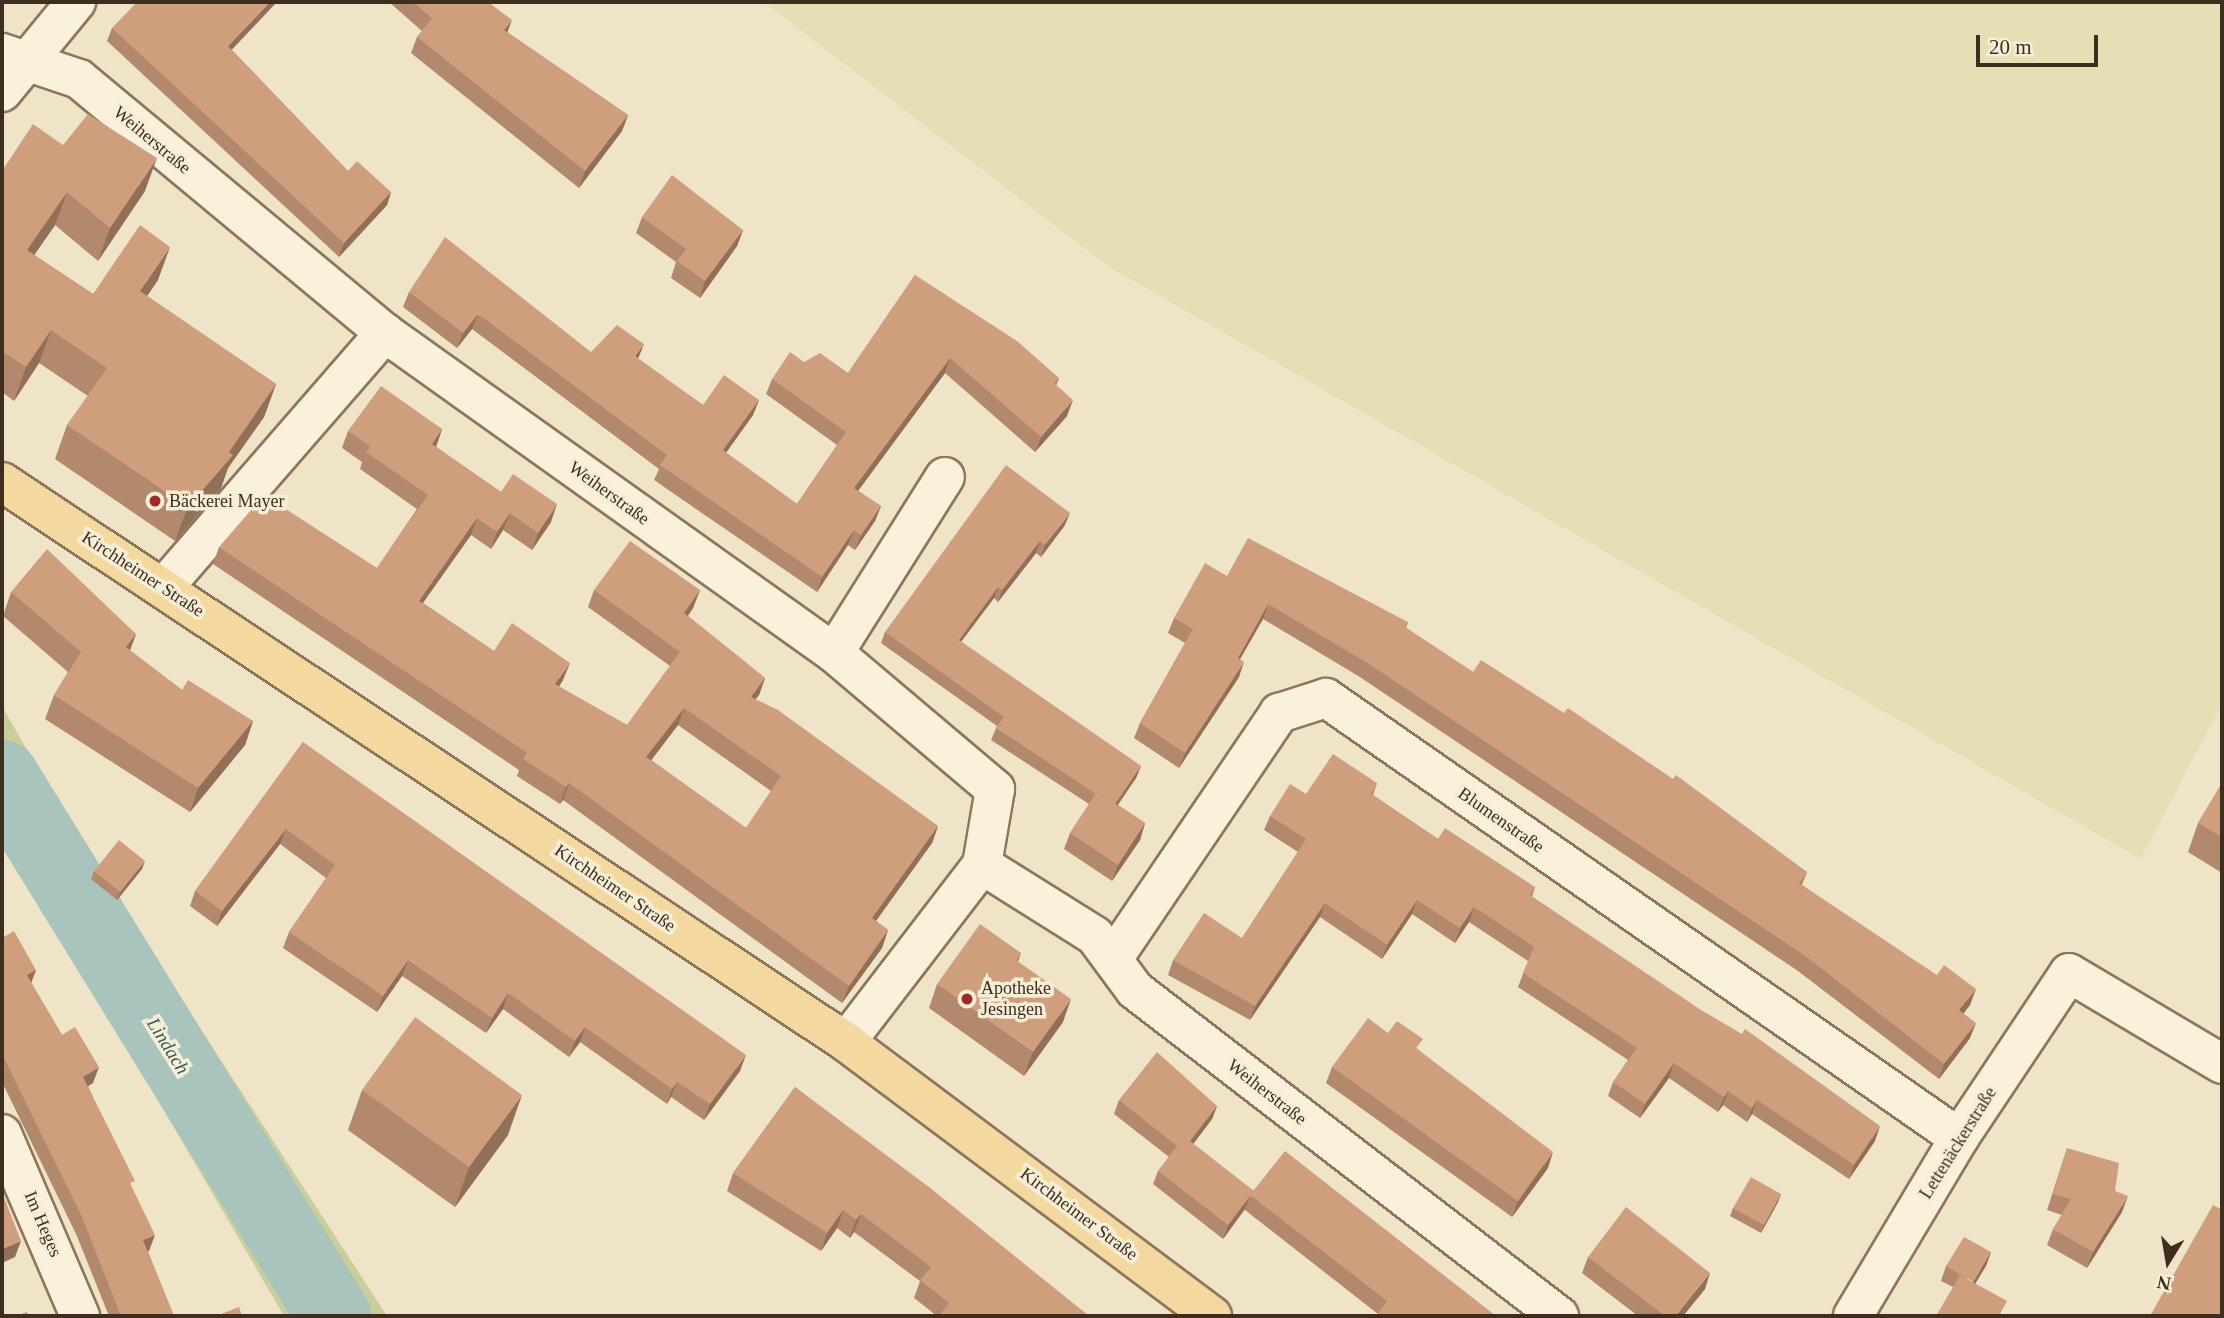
<!DOCTYPE html>
<meta charset="utf-8">
<style>
body{margin:0}
#map{position:relative;width:2224px;height:1318px;overflow:hidden;background:#f0e4c8;font-family:Georgia,serif}
div>[style]{position:absolute}
.farmland>*{inset:0;background:#e6deb5}
.green>*{inset:0;background:#c9cf9b}
.river>*{height:74px;margin:-37px;padding:0 37px;transform-origin:37px;border-radius:37px;background:#a9c4bc}
.roads{filter:drop-shadow(2px 0 #8d765c) drop-shadow(-2px 0 #8d765c) drop-shadow(0 2px #8d765c) drop-shadow(0 -2px #8d765c)}
.minor>*{height:38px;margin:-19px;padding:0 19px;transform-origin:19px;border-radius:19px;background:#faf1dc}
.major>*{height:38px;margin:-19px;padding:0 19px;transform-origin:19px;border-radius:19px;background:#f3d9a0}
.wall>*{inset:0;background:#b2896c}
.shaded-wall>*{inset:0;background:#916f58}
.building>*{inset:0;background:#cf9f7d}
.dots>*{width:19px;height:19px;translate:-50% -50%;box-sizing:border-box;border:4px solid #f7eed8;border-radius:50%}
span{translate:-50% -50%;white-space:nowrap;text-align:center;line-height:1.15;-webkit-text-stroke:7px #f7eed8;paint-order:stroke}
.street-label{font-size:18px;color:#3d2e20}
.poi-label{font-size:18px;color:#3d2e20}
.left{translate:0 -50%;text-align:left}
.water-label{font-size:19px;color:#2f5d5a;font-style:italic}
.frame{position:absolute;inset:0;border:4px solid #3d2e20;pointer-events:none}
.north{position:absolute;left:2133px;top:1227px;width:70px;height:70px;-webkit-text-stroke:5px #f7eed8;paint-order:stroke;rotate:191deg;font-size:19px;font-weight:700;line-height:28px;text-align:center;color:#3d2e20}
.north::after{content:'';display:block;margin:auto;width:24px;height:32px;background:#3d2e20;clip-path:polygon(50% 0,100% 100%,50% 72%,0 100%)}
.scale{position:absolute;left:1976px;top:35px;width:122px;height:32px;box-sizing:border-box;border:4px solid #3d2e20;border-top:0;padding-left:9px;font-size:21px;line-height:24px;white-space:nowrap;color:#3d2e20;-webkit-text-stroke:5px #f7eed8;paint-order:stroke}
</style>
<div id="map">
<div class="farmland">
<i style="clip-path:polygon(764px 2px,2222px 2px,2222px 703px,2141px 859px,1106px 265px)"></i>
</div>
<div class="green">
<i style="clip-path:polygon(2px 706px,33px 760px,2px 777px)"></i>
<i style="clip-path:polygon(150px 951px,350px 1259px,387px 1316px,284px 1316px,90px 984px)"></i>
</div>
<div class="river">
<i style="left:2px;top:777px;width:633px;rotate:58.37deg"></i>
</div>
<div class="roads">
<div class="minor">
<i style="left:2px;top:53px;width:81px;rotate:18.7deg"></i>
<i style="left:79px;top:79px;width:398px;rotate:39.7deg"></i>
<i style="left:385px;top:333px;width:551px;rotate:35.48deg"></i>
<i style="left:834px;top:653px;width:211px;rotate:40.2deg"></i>
<i style="left:995px;top:789px;width:77px;rotate:99.7deg"></i>
<i style="left:982px;top:865px;width:133px;rotate:32.1deg"></i>
<i style="left:1095px;top:936px;width:67px;rotate:53.5deg"></i>
<i style="left:1135px;top:990px;width:535px;rotate:37.56deg"></i>
<i style="left:2px;top:92px;width:117px;rotate:-50.6deg"></i>
<i style="left:164px;top:587px;width:337px;rotate:-49deg"></i>
<i style="left:834px;top:653px;width:208px;rotate:-57.8deg"></i>
<i style="left:1114px;top:957px;width:295px;rotate:-55.9deg"></i>
<i style="left:1279px;top:713px;width:49px;rotate:-17.7deg"></i>
<i style="left:1326px;top:698px;width:771px;rotate:34.8deg"></i>
<i style="left:846px;top:1042px;width:223px;rotate:-52.5deg"></i>
<i style="left:2px;top:1134px;width:198px;rotate:66.8deg"></i>
<i style="left:1853px;top:1316px;width:207px;rotate:-59.2deg"></i>
<i style="left:1959px;top:1138px;width:198px;rotate:-56.3deg"></i>
<i style="left:2069px;top:973px;width:178px;rotate:30.7deg"></i>
</div>
<div class="major">
<i style="left:2px;top:482px;width:1013px;rotate:33.56deg"></i>
<i style="left:846px;top:1042px;width:457px;rotate:36.8deg"></i>
</div>
</div>
<div class="wall">
<i style="clip-path:polygon(389px 2px,488px 2px,507px 32px,628px 115px,622px 131px,579px 188px,411px 53px,417px 37px,422px 31px)"></i>
<i style="clip-path:polygon(112px 28px,232px 50px,348px 171px,391px 192px,387px 205px,339px 257px,107px 41px)"></i>
<i style="clip-path:polygon(63px 145px,145px 191px,98px 261px,55px 225px,34px 255px,93px 294px,158px 280px,147px 296px,276px 384px,264px 417px,228px 468px,221px 488px,175px 541px,55px 459px,67px 425px,88px 396px,39px 363px,14px 401px,2px 392px,2px 171px)"></i>
<i style="clip-path:polygon(642px 217px,743px 230px,737px 246px,700px 298px,671px 278px,676px 262px,636px 233px)"></i>
<i style="clip-path:polygon(915px 275px,1059px 378px,1056px 386px,1067px 416px,1035px 452px,945px 373px,858px 491px,881px 506px,875px 521px,855px 550px,848px 545px,817px 592px,654px 480px,659px 469px,472px 329px,457px 348px,403px 307px,409px 292px,591px 352px,638px 359px,703px 405px,759px 400px,753px 415px,726px 453px,797px 504px,837px 445px,766px 394px,772px 379px,804px 362px,848px 373px)"></i>
<i style="clip-path:polygon(evenodd,442px 429px,436px 447px,501px 492px,551px 522px,532px 550px,503px 530px,491px 549px,471px 535px,423px 603px,494px 651px,563px 680px,559px 687px,627px 725px,670px 666px,588px 607px,594px 590px,700px 590px,693px 608px,688px 616px,765px 678px,759px 695px,755px 699px,938px 826px,932px 843px,876px 921px,888px 930px,882px 948px,842px 1003px,563px 800px,560px 804px,517px 776px,519px 770px,213px 564px,219px 547px,377px 568px,417px 509px,360px 469px,362px 462px,342px 448px,348px 431px,442px 429px,678px 725px,771px 791px,746px 828px,651px 760px,678px 725px)"></i>
<i style="clip-path:polygon(1065px 525px,1041px 557px,1036px 553px,998px 602px,994px 598px,961px 642px,1141px 766px,1136px 778px,1118px 805px,1145px 823px,1140px 840px,1112px 881px,1064px 849px,1070px 833px,1089px 804px,991px 740px,997px 726px,881px 643px,885px 632px)"></i>
<i style="clip-path:polygon(1227px 576px,1408px 622px,1406px 628px,1473px 672px,1807px 872px,1802px 885px,1970px 1005px,1963px 1013px,1970px 1038px,1939px 1079px,1798px 971px,1360px 677px,1263px 619px,1240px 659px,1239px 677px,1179px 768px,1134px 738px,1140px 723px,1185px 643px,1168px 633px,1174px 618px)"></i>
<i style="clip-path:polygon(11px 592px,136px 634px,130px 651px,182px 690px,253px 721px,245px 745px,190px 812px,45px 719px,54px 695px,68px 672px,3px 616px)"></i>
<i style="clip-path:polygon(303px 742px,740px 1071px,704px 1120px,671px 1097px,667px 1104px,580px 1042px,569px 1057px,503px 1009px,486px 1033px,402px 976px,377px 1012px,283px 948px,289px 932px,326px 878px,280px 844px,217px 926px,190px 906px,195px 891px)"></i>
<i style="clip-path:polygon(1377px 783px,1373px 795px,1438px 839px,1535px 887px,1532px 897px,1875px 1141px,1849px 1179px,1752px 1114px,1747px 1122px,1723px 1105px,1718px 1112px,1669px 1078px,1640px 1118px,1608px 1096px,1613px 1082px,1628px 1060px,1518px 987px,1528px 961px,1469px 922px,1455px 943px,1412px 914px,1382px 959px,1320px 917px,1250px 1020px,1168px 975px,1173px 960px,1242px 938px,1298px 852px,1264px 830px,1270px 816px,1306px 794px)"></i>
<i style="clip-path:polygon(2222px 783px,2222px 873px,2188px 852px,2198px 823px)"></i>
<i style="clip-path:polygon(142px 869px,117px 900px,91px 879px,94px 871px)"></i>
<i style="clip-path:polygon(2px 938px,36px 970px,31px 983px,62px 1035px,93px 1083px,88px 1086px,132px 1189px,149px 1251px,148px 1252px,174px 1316px,109px 1316px,76px 1234px,2px 1082px)"></i>
<i style="clip-path:polygon(1021px 953px,1018px 962px,1063px 1022px,1024px 1076px,929px 1008px,937px 984px)"></i>
<i style="clip-path:polygon(1388px 1033px,1419px 1050px,1548px 1168px,1512px 1217px,1326px 1083px,1332px 1067px)"></i>
<i style="clip-path:polygon(795px 1087px,1089px 1316px,937px 1316px,914px 1298px,920px 1281px,854px 1232px,850px 1238px,837px 1228px,821px 1251px,727px 1191px,733px 1173px)"></i>
<i style="clip-path:polygon(362px 1090px,508px 1135px,455px 1207px,348px 1130px)"></i>
<i style="clip-path:polygon(1119px 1100px,1217px 1106px,1212px 1119px,1193px 1144px,1253px 1191px,1496px 1316px,1378px 1314px,1245px 1210px,1245px 1209px,1223px 1239px,1153px 1184px,1158px 1171px,1169px 1157px,1114px 1114px)"></i>
<i style="clip-path:polygon(2067px 1148px,2115px 1191px,2122px 1212px,2087px 1268px,2047px 1245px,2053px 1229px,2062px 1215px,2047px 1210px)"></i>
<i style="clip-path:polygon(1781px 1194px,1778px 1202px,1761px 1233px,1730px 1216px,1733px 1208px)"></i>
<i style="clip-path:polygon(1991px 1252px,1986px 1266px,1953px 1287px,1941px 1281px,1946px 1266px)"></i>
<i style="clip-path:polygon(1588px 1257px,1705px 1289px,1683px 1316px,1638px 1316px,1582px 1273px)"></i>
</div>
<div class="shaded-wall">
<i style="clip-path:polygon(270px 2px,277px 2px,223px 59px,228px 46px)"></i>
<i style="clip-path:polygon(512px 20px,506px 36px,504px 30px)"></i>
<i style="clip-path:polygon(628px 115px,622px 131px,579px 188px,585px 171px)"></i>
<i style="clip-path:polygon(157px 158px,145px 191px,98px 261px,110px 228px)"></i>
<i style="clip-path:polygon(67px 192px,55px 225px,15px 283px,27px 250px)"></i>
<i style="clip-path:polygon(391px 192px,387px 205px,339px 257px,344px 243px)"></i>
<i style="clip-path:polygon(743px 230px,737px 246px,700px 298px,705px 281px)"></i>
<i style="clip-path:polygon(170px 247px,158px 280px,128px 324px,140px 291px)"></i>
<i style="clip-path:polygon(478px 314px,472px 329px,457px 348px,463px 333px)"></i>
<i style="clip-path:polygon(51px 330px,39px 363px,14px 401px,26px 367px)"></i>
<i style="clip-path:polygon(644px 344px,638px 359px,635px 356px)"></i>
<i style="clip-path:polygon(950px 358px,945px 373px,849px 503px,854px 488px)"></i>
<i style="clip-path:polygon(276px 384px,264px 417px,228px 468px,221px 488px,175px 541px,188px 507px,229px 452px)"></i>
<i style="clip-path:polygon(759px 400px,753px 415px,717px 465px,723px 450px)"></i>
<i style="clip-path:polygon(1073px 400px,1067px 416px,1035px 452px,1041px 437px)"></i>
<i style="clip-path:polygon(442px 429px,436px 447px,432px 444px)"></i>
<i style="clip-path:polygon(557px 504px,551px 522px,532px 550px,538px 533px)"></i>
<i style="clip-path:polygon(881px 506px,875px 521px,855px 550px,861px 535px)"></i>
<i style="clip-path:polygon(510px 513px,503px 530px,491px 549px,497px 532px)"></i>
<i style="clip-path:polygon(1070px 513px,1065px 525px,1041px 557px,1045px 545px)"></i>
<i style="clip-path:polygon(477px 518px,471px 535px,412px 618px,419px 601px)"></i>
<i style="clip-path:polygon(854px 530px,848px 545px,817px 592px,822px 577px)"></i>
<i style="clip-path:polygon(1040px 541px,1036px 553px,998px 602px,1002px 590px)"></i>
<i style="clip-path:polygon(998px 587px,994px 598px,954px 651px,959px 640px)"></i>
<i style="clip-path:polygon(700px 590px,693px 608px,677px 630px,684px 613px)"></i>
<i style="clip-path:polygon(1268px 604px,1263px 619px,1232px 673px,1238px 658px)"></i>
<i style="clip-path:polygon(136px 634px,127px 657px,126px 647px)"></i>
<i style="clip-path:polygon(1244px 662px,1239px 677px,1179px 768px,1185px 753px)"></i>
<i style="clip-path:polygon(570px 663px,563px 680px,548px 702px,555px 684px)"></i>
<i style="clip-path:polygon(765px 678px,759px 695px,744px 714px,751px 697px)"></i>
<i style="clip-path:polygon(684px 708px,678px 725px,640px 775px,646px 757px)"></i>
<i style="clip-path:polygon(253px 721px,245px 745px,190px 812px,198px 788px)"></i>
<i style="clip-path:polygon(1141px 766px,1136px 778px,1109px 817px,1114px 806px)"></i>
<i style="clip-path:polygon(569px 783px,563px 800px,560px 804px,566px 787px)"></i>
<i style="clip-path:polygon(1145px 823px,1140px 840px,1112px 881px,1118px 865px)"></i>
<i style="clip-path:polygon(938px 826px,932px 843px,865px 936px,872px 918px)"></i>
<i style="clip-path:polygon(286px 829px,280px 844px,217px 926px,222px 911px)"></i>
<i style="clip-path:polygon(145px 861px,142px 869px,117px 900px,120px 892px)"></i>
<i style="clip-path:polygon(1417px 900px,1412px 914px,1382px 959px,1387px 945px)"></i>
<i style="clip-path:polygon(1325px 903px,1320px 917px,1250px 1020px,1255px 1006px)"></i>
<i style="clip-path:polygon(1474px 907px,1469px 922px,1455px 943px,1460px 928px)"></i>
<i style="clip-path:polygon(888px 930px,882px 948px,842px 1003px,849px 986px)"></i>
<i style="clip-path:polygon(408px 960px,402px 976px,377px 1012px,383px 996px)"></i>
<i style="clip-path:polygon(36px 970px,30px 986px,27px 975px)"></i>
<i style="clip-path:polygon(1976px 989px,1970px 1005px,1954px 1026px,1959px 1010px)"></i>
<i style="clip-path:polygon(508px 993px,503px 1009px,486px 1033px,492px 1018px)"></i>
<i style="clip-path:polygon(1071px 999px,1063px 1022px,1024px 1076px,1033px 1052px)"></i>
<i style="clip-path:polygon(1976px 1023px,1970px 1038px,1939px 1079px,1944px 1064px)"></i>
<i style="clip-path:polygon(585px 1027px,580px 1042px,569px 1057px,575px 1041px)"></i>
<i style="clip-path:polygon(746px 1055px,740px 1071px,704px 1120px,710px 1104px)"></i>
<i style="clip-path:polygon(1674px 1063px,1669px 1078px,1640px 1118px,1645px 1104px)"></i>
<i style="clip-path:polygon(99px 1067px,93px 1083px,77px 1093px,83px 1077px)"></i>
<i style="clip-path:polygon(677px 1082px,671px 1097px,667px 1104px,672px 1089px)"></i>
<i style="clip-path:polygon(1728px 1091px,1723px 1105px,1718px 1112px,1724px 1097px)"></i>
<i style="clip-path:polygon(522px 1095px,508px 1135px,455px 1207px,469px 1167px)"></i>
<i style="clip-path:polygon(1757px 1100px,1752px 1114px,1747px 1122px,1752px 1108px)"></i>
<i style="clip-path:polygon(1217px 1106px,1212px 1119px,1185px 1155px,1190px 1141px)"></i>
<i style="clip-path:polygon(1880px 1126px,1875px 1141px,1849px 1179px,1854px 1165px)"></i>
<i style="clip-path:polygon(1553px 1152px,1548px 1168px,1512px 1217px,1518px 1201px)"></i>
<i style="clip-path:polygon(1781px 1194px,1778px 1202px,1761px 1233px,1764px 1225px)"></i>
<i style="clip-path:polygon(1250px 1196px,1245px 1209px,1223px 1239px,1228px 1225px)"></i>
<i style="clip-path:polygon(2128px 1196px,2122px 1212px,2087px 1268px,2093px 1252px)"></i>
<i style="clip-path:polygon(843px 1210px,837px 1228px,821px 1251px,827px 1233px)"></i>
<i style="clip-path:polygon(861px 1214px,854px 1232px,850px 1238px,856px 1220px)"></i>
<i style="clip-path:polygon(155px 1235px,149px 1251px,137px 1256px,143px 1240px)"></i>
<i style="clip-path:polygon(21px 1241px,15px 1257px,2px 1263px,2px 1249px)"></i>
<i style="clip-path:polygon(1991px 1252px,1986px 1266px,1968px 1296px,1973px 1282px)"></i>
<i style="clip-path:polygon(1710px 1273px,1705px 1289px,1683px 1316px,1676px 1316px)"></i>
</div>
<div class="building">
<i style="clip-path:polygon(137px 2px,270px 2px,228px 46px,348px 171px,357px 161px,391px 192px,344px 243px,112px 28px)"></i>
<i style="clip-path:polygon(413px 2px,488px 2px,512px 20px,504px 30px,628px 115px,585px 171px,417px 37px,432px 18px)"></i>
<i style="clip-path:polygon(88px 114px,157px 158px,110px 228px,67px 192px,27px 250px,93px 294px,140px 225px,170px 247px,140px 291px,276px 384px,229px 452px,233px 455px,188px 507px,67px 425px,107px 368px,51px 330px,26px 367px,2px 351px,2px 171px,33px 124px,63px 145px)"></i>
<i style="clip-path:polygon(672px 175px,743px 230px,705px 281px,677px 261px,686px 249px,642px 217px)"></i>
<i style="clip-path:polygon(445px 237px,591px 352px,617px 325px,644px 344px,635px 356px,703px 405px,724px 375px,759px 400px,723px 450px,797px 504px,846px 432px,772px 379px,790px 352px,804px 362px,820px 353px,848px 373px,915px 275px,1017px 341px,1059px 378px,1054px 383px,1073px 400px,1041px 437px,950px 358px,854px 488px,881px 506px,861px 535px,854px 530px,822px 577px,660px 465px,667px 455px,478px 314px,463px 333px,409px 292px)"></i>
<i style="clip-path:polygon(evenodd,381px 386px,442px 429px,432px 444px,501px 492px,513px 474px,557px 504px,538px 533px,510px 513px,497px 532px,477px 518px,419px 601px,494px 651px,512px 623px,570px 663px,555px 684px,627px 725px,680px 652px,594px 590px,630px 541px,700px 590px,684px 613px,765px 678px,751px 697px,778px 710px,938px 826px,872px 918px,888px 930px,849px 986px,569px 783px,566px 787px,523px 759px,527px 753px,219px 547px,264px 495px,377px 568px,428px 495px,366px 452px,370px 446px,348px 431px,381px 386px,684px 708px,781px 776px,746px 828px,646px 757px,684px 708px)"></i>
<i style="clip-path:polygon(1006px 465px,1070px 513px,1045px 545px,1040px 541px,1002px 590px,998px 587px,959px 640px,1141px 766px,1115px 804px,1097px 792px,1096px 794px,996px 728px,1004px 717px,885px 632px)"></i>
<i style="clip-path:polygon(1248px 538px,1408px 622px,1405px 627px,1473px 672px,1481px 660px,1564px 713px,1568px 708px,1673px 779px,1676px 775px,1807px 872px,1799px 883px,1937px 975px,1944px 965px,1976px 989px,1959px 1010px,1976px 1023px,1944px 1064px,1804px 955px,1366px 662px,1268px 604px,1238px 658px,1244px 662px,1185px 753px,1140px 723px,1193px 629px,1174px 618px,1205px 563px,1227px 576px)"></i>
<i style="clip-path:polygon(47px 549px,136px 634px,126px 647px,182px 690px,188px 680px,253px 721px,198px 788px,54px 695px,81px 652px,11px 592px)"></i>
<i style="clip-path:polygon(303px 742px,746px 1055px,710px 1104px,677px 1082px,672px 1089px,585px 1027px,575px 1041px,508px 993px,492px 1018px,408px 960px,383px 996px,289px 932px,335px 865px,286px 829px,222px 911px,195px 891px)"></i>
<i style="clip-path:polygon(1333px 754px,1377px 783px,1371px 794px,1438px 839px,1445px 828px,1535px 887px,1530px 895px,1701px 1010px,1742px 1034px,1745px 1029px,1880px 1126px,1854px 1165px,1757px 1100px,1752px 1108px,1728px 1091px,1724px 1097px,1674px 1063px,1645px 1104px,1613px 1082px,1637px 1048px,1523px 973px,1534px 947px,1474px 907px,1460px 928px,1417px 900px,1387px 945px,1325px 903px,1255px 1006px,1173px 960px,1204px 913px,1242px 938px,1306px 839px,1270px 816px,1290px 784px,1306px 794px)"></i>
<i style="clip-path:polygon(2222px 783px,2222px 837px,2198px 823px)"></i>
<i style="clip-path:polygon(1097px 792px,1145px 823px,1118px 865px,1070px 833px)"></i>
<i style="clip-path:polygon(119px 840px,145px 861px,120px 892px,94px 871px)"></i>
<i style="clip-path:polygon(980px 924px,1021px 953px,1016px 960px,1071px 999px,1033px 1052px,937px 984px)"></i>
<i style="clip-path:polygon(14px 931px,36px 970px,27px 975px,62px 1035px,75px 1027px,99px 1067px,83px 1077px,135px 1181px,130px 1183px,155px 1235px,143px 1240px,174px 1316px,121px 1316px,82px 1217px,2px 1054px,2px 938px)"></i>
<i style="clip-path:polygon(415px 1017px,522px 1095px,469px 1167px,362px 1090px)"></i>
<i style="clip-path:polygon(1368px 1018px,1388px 1033px,1397px 1021px,1423px 1039px,1416px 1048px,1553px 1152px,1518px 1201px,1332px 1067px)"></i>
<i style="clip-path:polygon(1157px 1052px,1217px 1106px,1190px 1141px,1254px 1191px,1228px 1225px,1158px 1171px,1177px 1146px,1119px 1100px)"></i>
<i style="clip-path:polygon(795px 1087px,929px 1187px,1089px 1316px,939px 1316px,949px 1303px,920px 1280px,931px 1267px,861px 1214px,856px 1220px,843px 1210px,827px 1233px,733px 1173px)"></i>
<i style="clip-path:polygon(2067px 1148px,2119px 1163px,2115px 1191px,2128px 1196px,2093px 1252px,2053px 1229px,2071px 1199px,2053px 1194px)"></i>
<i style="clip-path:polygon(1285px 1151px,1496px 1316px,1376px 1316px,1387px 1301px,1250px 1195px)"></i>
<i style="clip-path:polygon(1751px 1177px,1781px 1194px,1764px 1225px,1733px 1208px)"></i>
<i style="clip-path:polygon(2px 1192px,21px 1241px,2px 1249px)"></i>
<i style="clip-path:polygon(2213px 1205px,2222px 1210px,2222px 1316px,2150px 1316px)"></i>
<i style="clip-path:polygon(1626px 1207px,1710px 1273px,1676px 1316px,1665px 1316px,1588px 1257px)"></i>
<i style="clip-path:polygon(1964px 1237px,1991px 1252px,1973px 1282px,1946px 1266px)"></i>
<i style="clip-path:polygon(1960px 1275px,2007px 1301px,1999px 1316px,1936px 1316px)"></i>
<i style="clip-path:polygon(239px 1307px,242px 1316px,216px 1316px)"></i>
<i style="clip-path:polygon(27px 1312px,29px 1316px,15px 1316px)"></i>
</div>
<div class="dots">
<i style="left:155px;top:501px;background:#9e2a2b"></i>
<i style="left:967px;top:999px;background:#9e2a2b"></i>
</div>
<div class="street-label">
<span style="left:152px;top:140px;rotate:40deg">Weiherstraße</span>
<span style="left:609px;top:493px;rotate:36deg">Weiherstraße</span>
<span style="left:143px;top:574px;rotate:33deg">Kirchheimer Straße</span>
<span style="left:1501px;top:820px;rotate:35deg">Blumenstraße</span>
<span style="left:615px;top:888px;rotate:34deg">Kirchheimer Straße</span>
<span style="left:1267px;top:1092px;rotate:38deg">Weiherstraße</span>
<span style="left:1958px;top:1143px;rotate:-58deg">Lettenäckerstraße</span>
<span style="left:1079px;top:1214px;rotate:37deg">Kirchheimer Straße</span>
<span style="left:43px;top:1224px;rotate:67deg">Im Heges</span>
</div>
<div class="poi-label">
<span class="left" style="left:169px;top:501px">Bäckerei Mayer</span>
<span class="left" style="left:981px;top:999px">Apotheke<br>Jesingen</span>
</div>
<div class="water-label">
<span style="left:168px;top:1046px;rotate:58deg">Lindach</span>
</div>
<div class="frame"></div>
<div class="north">N</div>
<div class="scale">20 m</div>
</div>
